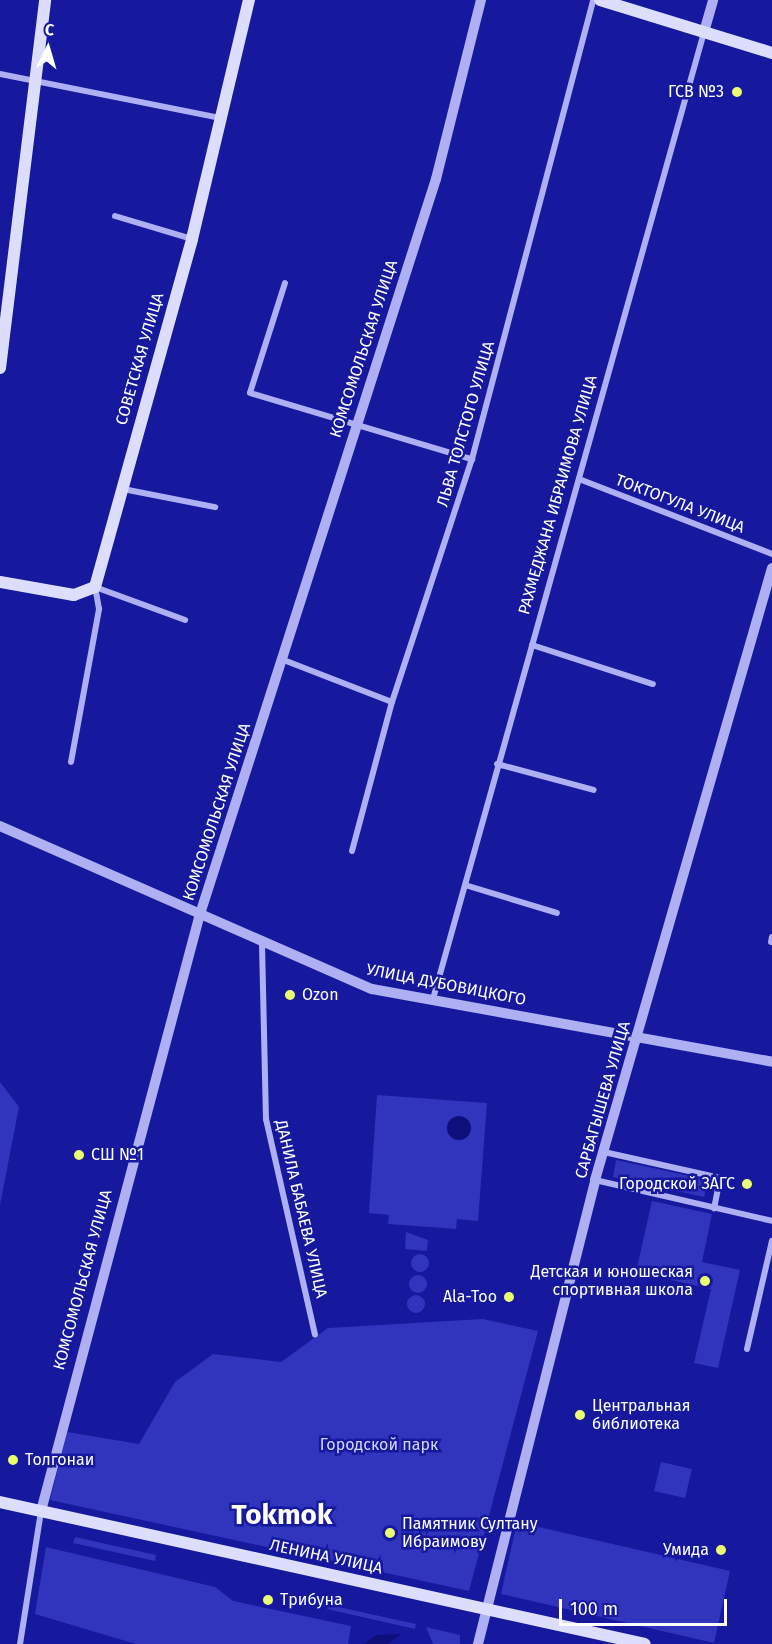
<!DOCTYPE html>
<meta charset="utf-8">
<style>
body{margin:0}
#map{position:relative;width:772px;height:1644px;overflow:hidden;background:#16199e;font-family:"Fira Sans",sans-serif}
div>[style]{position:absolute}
.green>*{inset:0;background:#3135be}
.round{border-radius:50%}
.water>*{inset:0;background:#0e0f7b}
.minor>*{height:6px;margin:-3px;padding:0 3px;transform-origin:3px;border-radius:3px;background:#aeb0f3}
.tertiary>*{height:10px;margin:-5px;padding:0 5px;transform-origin:5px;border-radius:5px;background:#aeb0f3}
.secondary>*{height:12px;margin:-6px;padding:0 6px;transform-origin:6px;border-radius:6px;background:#dddefd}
.dots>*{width:16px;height:16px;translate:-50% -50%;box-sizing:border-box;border:3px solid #16199e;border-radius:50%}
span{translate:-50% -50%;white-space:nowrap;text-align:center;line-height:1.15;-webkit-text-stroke:5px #16199e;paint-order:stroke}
.poi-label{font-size:16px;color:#fff}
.right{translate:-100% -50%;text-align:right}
.left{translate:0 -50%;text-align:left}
.street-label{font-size:16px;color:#fff}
.park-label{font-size:16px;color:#d6d7fd}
.town-label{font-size:28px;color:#fff;font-weight:700}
.north{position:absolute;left:18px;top:18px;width:60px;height:60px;-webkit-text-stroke:4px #16199e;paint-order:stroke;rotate:5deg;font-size:16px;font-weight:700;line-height:24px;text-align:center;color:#fff}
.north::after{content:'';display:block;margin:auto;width:21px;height:27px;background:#fff;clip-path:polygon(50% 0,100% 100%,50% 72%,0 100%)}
.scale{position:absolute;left:559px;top:1599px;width:168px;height:27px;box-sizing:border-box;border:3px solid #fff;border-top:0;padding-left:8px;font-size:18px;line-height:21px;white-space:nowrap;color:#fff;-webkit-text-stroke:4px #16199e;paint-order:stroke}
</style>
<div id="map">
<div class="green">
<i style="clip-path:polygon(0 1082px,19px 1107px,0 1205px)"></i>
<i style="clip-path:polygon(377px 1095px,487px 1103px,478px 1221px,457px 1219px,456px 1229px,388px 1224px,389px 1215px,369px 1213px)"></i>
<i style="clip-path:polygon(616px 1160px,708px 1180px,704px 1197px,613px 1177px)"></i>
<i style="clip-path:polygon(652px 1201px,712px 1214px,702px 1262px,740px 1270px,718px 1368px,694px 1363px,711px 1289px,636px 1272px)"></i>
<i style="clip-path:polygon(406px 1232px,428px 1240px,427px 1251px,405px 1249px)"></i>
<i class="round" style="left:411px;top:1254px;width:18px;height:18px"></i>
<i class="round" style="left:409px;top:1275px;width:18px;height:18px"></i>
<i class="round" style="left:407px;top:1295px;width:18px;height:18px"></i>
<i style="clip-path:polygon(483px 1319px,538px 1331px,469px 1591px,50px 1500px,67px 1432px,139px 1444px,175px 1382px,213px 1354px,281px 1362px,328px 1328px)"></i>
<i style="clip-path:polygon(661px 1462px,692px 1469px,685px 1498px,654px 1491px)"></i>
<i style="clip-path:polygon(517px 1522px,730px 1571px,714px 1643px,501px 1594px)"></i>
<i style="clip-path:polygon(75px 1537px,156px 1555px,155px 1561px,73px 1543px)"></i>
<i style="clip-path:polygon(46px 1547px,215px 1587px,233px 1601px,351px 1626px,348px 1644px,136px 1644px,35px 1614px)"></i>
<i style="clip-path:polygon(329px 1605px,416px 1624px,415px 1629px,327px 1609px)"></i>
<i style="clip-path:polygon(426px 1627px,460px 1635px,460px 1644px,433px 1644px)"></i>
</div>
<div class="water">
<i class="round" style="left:447px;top:1116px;width:24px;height:24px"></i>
<i style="clip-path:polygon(401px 1634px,388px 1644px,364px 1644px,376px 1635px)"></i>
</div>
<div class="minor">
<i style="left:0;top:74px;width:224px;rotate:11.3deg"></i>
<i style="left:115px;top:216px;width:80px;rotate:16.6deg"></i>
<i style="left:285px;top:283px;width:115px;rotate:107.7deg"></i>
<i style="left:250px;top:393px;width:232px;rotate:16.6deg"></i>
<i style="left:579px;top:479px;width:207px;rotate:21.2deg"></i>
<i style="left:123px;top:489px;width:94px;rotate:11.1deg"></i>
<i style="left:532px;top:645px;width:127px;rotate:17.9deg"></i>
<i style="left:281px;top:659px;width:119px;rotate:21.2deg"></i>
<i style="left:71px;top:762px;width:156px;rotate:-79.6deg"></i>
<i style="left:99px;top:609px;width:22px;rotate:-100deg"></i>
<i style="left:95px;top:587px;width:96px;rotate:20.1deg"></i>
<i style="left:497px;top:764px;width:100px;rotate:15deg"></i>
<i style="left:352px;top:851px;width:154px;rotate:-75deg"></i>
<i style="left:392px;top:702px;width:256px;rotate:-71.8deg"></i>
<i style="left:472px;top:459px;width:475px;rotate:-75.2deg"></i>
<i style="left:465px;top:885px;width:96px;rotate:16.9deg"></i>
<i style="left:771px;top:942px;width:5px;rotate:-79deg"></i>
<i style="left:262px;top:944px;width:175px;rotate:88.7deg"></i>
<i style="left:266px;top:1119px;width:221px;rotate:77.2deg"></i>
<i style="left:433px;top:999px;width:1004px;rotate:-74.34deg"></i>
<i style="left:604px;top:1152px;width:119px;rotate:12.6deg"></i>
<i style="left:720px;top:1178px;width:31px;rotate:101deg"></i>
<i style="left:595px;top:1180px;width:182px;rotate:13deg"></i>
<i style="left:747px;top:1349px;width:111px;rotate:-77deg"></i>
<i style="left:20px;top:1644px;width:135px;rotate:-81deg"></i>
</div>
<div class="tertiary">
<i style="left:704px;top:32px;width:33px;rotate:-74deg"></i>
<i style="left:0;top:826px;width:406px;rotate:23.7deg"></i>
<i style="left:372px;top:989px;width:407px;rotate:10.3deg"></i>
<i style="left:41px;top:1511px;width:618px;rotate:-75.09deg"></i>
<i style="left:200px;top:914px;width:772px;rotate:-72.2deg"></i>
<i style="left:436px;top:179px;width:185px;rotate:-75.9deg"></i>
<i style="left:478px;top:1644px;width:479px;rotate:-75.8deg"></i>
<i style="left:595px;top:1180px;width:637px;rotate:-73.87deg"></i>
</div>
<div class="secondary">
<i style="left:600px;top:0;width:180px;rotate:17.1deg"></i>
<i style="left:0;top:368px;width:371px;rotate:-83deg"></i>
<i style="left:0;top:582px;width:75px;rotate:10deg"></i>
<i style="left:74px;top:595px;width:22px;rotate:-21deg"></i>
<i style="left:95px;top:587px;width:361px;rotate:-74.4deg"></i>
<i style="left:192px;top:239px;width:246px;rotate:-76.6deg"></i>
<i style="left:0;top:1502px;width:660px;rotate:12.42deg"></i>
</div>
<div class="dots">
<i style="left:737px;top:92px;background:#ecff70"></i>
<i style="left:290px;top:995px;background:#ecff70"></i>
<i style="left:79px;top:1155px;background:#ecff70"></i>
<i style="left:747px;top:1184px;background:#ecff70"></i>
<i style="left:705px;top:1281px;background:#ecff70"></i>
<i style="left:509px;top:1297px;background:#ecff70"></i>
<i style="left:580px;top:1415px;background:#ecff70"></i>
<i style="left:13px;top:1460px;background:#ecff70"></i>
<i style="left:390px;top:1533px;background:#ecff70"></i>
<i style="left:721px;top:1550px;background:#ecff70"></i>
<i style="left:268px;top:1600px;background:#ecff70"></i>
</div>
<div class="poi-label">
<span class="right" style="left:724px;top:92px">ГСВ №3</span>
<span class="left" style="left:302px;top:995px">Ozon</span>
<span class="left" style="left:91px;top:1155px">СШ №1</span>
<span class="right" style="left:735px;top:1184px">Городской ЗАГС</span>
<span class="right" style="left:693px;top:1281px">Детская и юношеская<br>спортивная школа</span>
<span class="right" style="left:497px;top:1297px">Ala-Too</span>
<span class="left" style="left:592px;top:1415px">Центральная<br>библиотека</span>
<span class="left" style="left:25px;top:1460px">Толгонаи</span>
<span class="left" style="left:402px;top:1533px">Памятник Султану<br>Ибраимову</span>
<span class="right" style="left:709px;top:1550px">Умида</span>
<span class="left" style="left:280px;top:1600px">Трибуна</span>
</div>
<div class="street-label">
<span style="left:364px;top:349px;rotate:-72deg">КОМСОМОЛЬСКАЯ УЛИЦА</span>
<span style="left:140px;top:359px;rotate:-74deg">СОВЕТСКАЯ УЛИЦА</span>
<span style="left:466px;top:424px;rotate:-74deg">ЛЬВА ТОЛСТОГО УЛИЦА</span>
<span style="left:558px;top:495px;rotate:-74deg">РАХМЕДЖАНА ИБРАИМОВА УЛИЦА</span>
<span style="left:680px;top:504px;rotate:21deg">ТОКТОГУЛА УЛИЦА</span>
<span style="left:217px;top:812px;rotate:-72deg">КОМСОМОЛЬСКАЯ УЛИЦА</span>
<span style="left:446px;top:985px;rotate:11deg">УЛИЦА ДУБОВИЦКОГО</span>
<span style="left:603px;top:1100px;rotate:-74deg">САРБАГЫШЕВА УЛИЦА</span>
<span style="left:301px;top:1209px;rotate:77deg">ДАНИЛА БАБАЕВА УЛИЦА</span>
<span style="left:83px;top:1280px;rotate:-75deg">КОМСОМОЛЬСКАЯ УЛИЦА</span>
<span style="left:326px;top:1557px;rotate:12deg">ЛЕНИНА УЛИЦА</span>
</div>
<div class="park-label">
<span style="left:379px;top:1445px">Городской парк</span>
</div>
<div class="town-label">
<span style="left:282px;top:1515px">Tokmok</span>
</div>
<div class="north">С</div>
<div class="scale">100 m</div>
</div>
